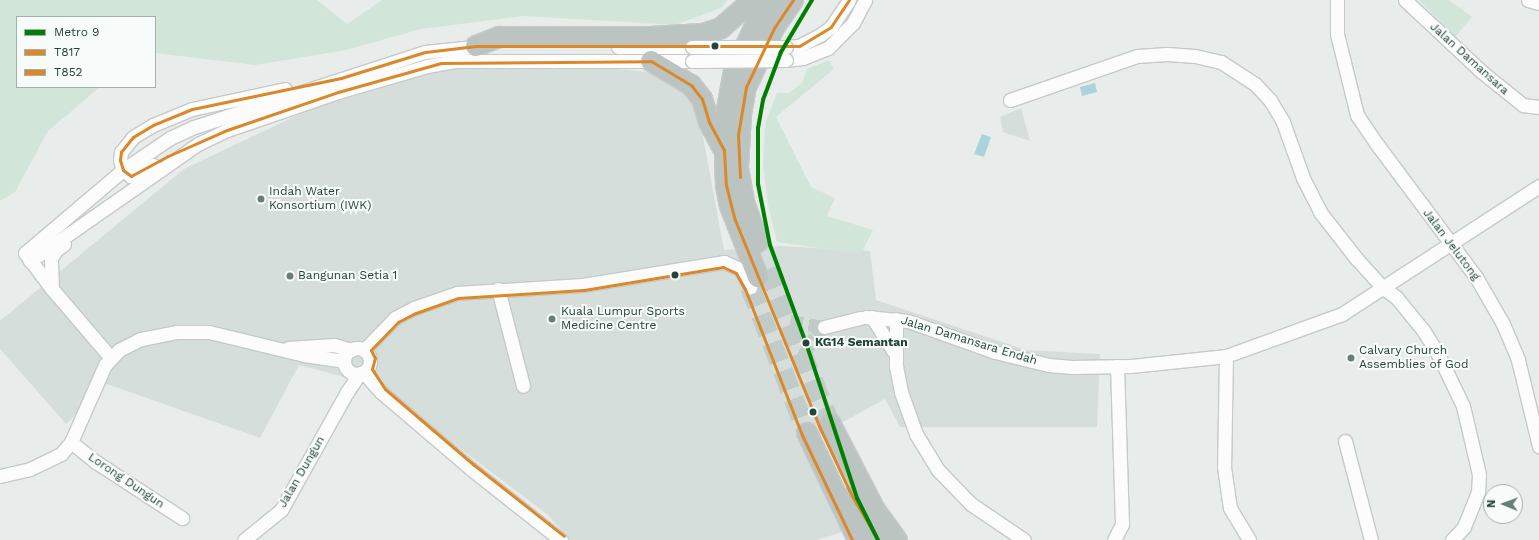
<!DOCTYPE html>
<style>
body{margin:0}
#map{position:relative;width:1539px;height:540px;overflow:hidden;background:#e8edeb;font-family:"Work Sans",sans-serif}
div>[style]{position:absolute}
.built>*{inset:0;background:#d6dedb}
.green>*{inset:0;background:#d1e6d8}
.water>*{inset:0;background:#a9d4db}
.minor-tunnel>*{height:13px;margin-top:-6.5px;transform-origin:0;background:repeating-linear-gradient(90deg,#c1cbc8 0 13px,transparent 0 19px)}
.highway-tunnel>*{height:20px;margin-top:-10px;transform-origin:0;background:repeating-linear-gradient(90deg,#c1cbc8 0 20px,transparent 0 30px)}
.roads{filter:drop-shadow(1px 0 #c5cac8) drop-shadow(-1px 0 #c5cac8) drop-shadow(0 1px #c5cac8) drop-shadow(0 -1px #c5cac8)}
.minor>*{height:13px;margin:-6.5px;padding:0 6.5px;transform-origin:6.5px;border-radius:6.5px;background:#fcfcfc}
.minor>.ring{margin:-6.5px;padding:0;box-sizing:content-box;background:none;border:13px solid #fcfcfc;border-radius:50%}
.highway>*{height:20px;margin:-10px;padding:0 10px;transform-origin:10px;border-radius:10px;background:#bcc4c2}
.bridges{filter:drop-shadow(1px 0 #c5cac8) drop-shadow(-1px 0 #c5cac8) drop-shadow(0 1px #c5cac8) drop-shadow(0 -1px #c5cac8)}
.minor-bridge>*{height:13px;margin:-6.5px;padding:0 6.5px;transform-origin:6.5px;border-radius:6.5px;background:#fcfcfc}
.bus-1>*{height:3px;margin:-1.5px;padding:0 1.5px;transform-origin:1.5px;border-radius:1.5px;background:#da8829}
.bus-2>*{height:3px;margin:-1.5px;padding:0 1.5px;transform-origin:1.5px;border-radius:1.5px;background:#da8829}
.metro-1>*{height:4px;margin:-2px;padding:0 2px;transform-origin:2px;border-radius:2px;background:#008000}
.dots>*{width:11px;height:11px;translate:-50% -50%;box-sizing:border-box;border:2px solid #f7fbf9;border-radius:50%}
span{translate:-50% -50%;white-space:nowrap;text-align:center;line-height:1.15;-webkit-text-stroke:4px #f7fbf9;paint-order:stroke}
.street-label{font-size:12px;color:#24423a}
.poi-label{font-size:12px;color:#24423a}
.left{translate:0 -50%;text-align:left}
.stop-label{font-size:12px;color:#24423a;font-weight:700}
.legend{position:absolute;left:16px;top:16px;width:140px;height:72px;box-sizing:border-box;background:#f7fbf9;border:1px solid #a3b1ad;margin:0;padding:5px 7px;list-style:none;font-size:12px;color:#24423a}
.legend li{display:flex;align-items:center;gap:8px;height:20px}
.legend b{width:20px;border:1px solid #a3b1ad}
.north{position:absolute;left:1483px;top:484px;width:40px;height:40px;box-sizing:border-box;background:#f7fbf9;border:1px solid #a3b1ad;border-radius:50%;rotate:271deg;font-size:11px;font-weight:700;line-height:16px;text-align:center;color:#24423a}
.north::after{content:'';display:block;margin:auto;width:14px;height:18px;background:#697e78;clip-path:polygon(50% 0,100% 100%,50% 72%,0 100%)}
</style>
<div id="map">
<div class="built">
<i style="clip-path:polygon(595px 67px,650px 72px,670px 77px,686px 88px,699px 115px,724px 250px,780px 246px,870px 251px,876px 300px,1026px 350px,1100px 354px,1097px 427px,900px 427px,885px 399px,803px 444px,842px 532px,817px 540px,570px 540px,548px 515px,378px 386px,299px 365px,260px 438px,107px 384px,66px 424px,0 349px,0 321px,184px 169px,310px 109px,450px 68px)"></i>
<i style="clip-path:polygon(1021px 108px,1030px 141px,1003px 132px,1000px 117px)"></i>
</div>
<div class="green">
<i style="clip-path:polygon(0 0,317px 0,347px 24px,382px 0,727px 0,721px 8px,675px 25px,524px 16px,421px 29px,346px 50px,255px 65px,155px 53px,155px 17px,17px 17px,17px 87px,100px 87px,48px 131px,15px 192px,0 201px)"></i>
<i style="clip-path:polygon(1419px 0,1449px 0,1472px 17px,1455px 37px)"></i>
<i style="clip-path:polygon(829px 60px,834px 69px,776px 117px,811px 187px,835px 198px,827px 216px,873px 230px,861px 254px,777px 242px,768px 205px,763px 164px,765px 124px,777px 93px,789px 93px,802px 83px,807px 69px)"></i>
</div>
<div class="water">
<i style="clip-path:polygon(1095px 83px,1097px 92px,1082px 96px,1080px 87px)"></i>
<i style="clip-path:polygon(982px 134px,991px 137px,984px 157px,974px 154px)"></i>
</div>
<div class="minor-tunnel">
<i style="left:790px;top:321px;width:35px;rotate:10deg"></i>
<i style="left:803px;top:356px;width:23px;rotate:-59deg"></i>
<i style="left:815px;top:336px;width:13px;rotate:-45deg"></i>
</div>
<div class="highway-tunnel">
<i style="left:768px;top:269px;width:166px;rotate:68.1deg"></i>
<i style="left:750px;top:287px;width:157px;rotate:68.7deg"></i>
</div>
<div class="roads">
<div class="minor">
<i style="left:1337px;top:0;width:34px;rotate:90deg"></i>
<i style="left:1337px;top:34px;width:83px;rotate:76.1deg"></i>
<i style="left:1357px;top:115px;width:34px;rotate:56deg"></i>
<i style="left:1376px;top:143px;width:167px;rotate:53.3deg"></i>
<i style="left:1476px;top:277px;width:54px;rotate:60.1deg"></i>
<i style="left:1503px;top:324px;width:39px;rotate:67deg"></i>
<i style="left:1518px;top:360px;width:89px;rotate:76.3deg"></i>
<i style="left:1405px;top:0;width:105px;rotate:43.1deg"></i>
<i style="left:1482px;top:72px;width:53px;rotate:38.8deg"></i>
<i style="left:1523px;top:105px;width:16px;rotate:7deg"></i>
<i style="left:1528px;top:0;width:11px;rotate:15deg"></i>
<i style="left:618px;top:47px;width:74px"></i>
<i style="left:786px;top:47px;width:13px;rotate:-4deg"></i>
<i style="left:799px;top:46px;width:24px;rotate:-28deg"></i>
<i style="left:820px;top:35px;width:14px;rotate:-36deg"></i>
<i style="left:831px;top:27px;width:32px;rotate:-56deg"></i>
<i style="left:786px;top:60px;width:17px;rotate:-7deg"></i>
<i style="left:803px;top:58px;width:27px;rotate:-22deg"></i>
<i style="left:828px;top:48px;width:35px;rotate:-45deg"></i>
<i style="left:853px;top:23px;width:26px;rotate:-62deg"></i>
<i style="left:1010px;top:100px;width:134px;rotate:-19.1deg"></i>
<i style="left:1137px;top:56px;width:30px;rotate:-4deg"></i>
<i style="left:1167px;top:54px;width:28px;rotate:4deg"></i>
<i style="left:1195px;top:56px;width:27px;rotate:13deg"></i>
<i style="left:1221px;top:62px;width:40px;rotate:32.9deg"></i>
<i style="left:1255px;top:84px;width:22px;rotate:47deg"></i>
<i style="left:1270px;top:100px;width:26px;rotate:59deg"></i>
<i style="left:1283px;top:122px;width:59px;rotate:70.3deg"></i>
<i style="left:1303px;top:178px;width:38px;rotate:63deg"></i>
<i style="left:1320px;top:212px;width:58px;rotate:52deg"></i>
<i style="left:1356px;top:258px;width:40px;rotate:48deg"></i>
<i style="left:1383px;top:288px;width:16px;rotate:35deg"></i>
<i style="left:1396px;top:297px;width:43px;rotate:50.7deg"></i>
<i style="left:1423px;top:330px;width:28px;rotate:58deg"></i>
<i style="left:1438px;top:354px;width:58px;rotate:64.3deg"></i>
<i style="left:1463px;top:406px;width:70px;rotate:76.8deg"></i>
<i style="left:1479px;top:474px;width:18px;rotate:93deg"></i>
<i style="left:1478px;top:492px;width:38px;rotate:112deg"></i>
<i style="left:1464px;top:527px;width:18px;rotate:133deg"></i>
<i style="left:153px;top:165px;width:25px;rotate:153deg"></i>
<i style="left:131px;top:176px;width:10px;rotate:-143deg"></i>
<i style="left:123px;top:170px;width:10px;rotate:-107deg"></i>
<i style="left:120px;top:160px;width:8px;rotate:-83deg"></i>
<i style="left:121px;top:152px;width:19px;rotate:-51deg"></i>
<i style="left:133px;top:137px;width:23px;rotate:-31deg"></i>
<i style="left:153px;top:125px;width:42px;rotate:-22.3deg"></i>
<i style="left:192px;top:109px;width:95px;rotate:-12.1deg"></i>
<i style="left:30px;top:261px;width:205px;rotate:-34.9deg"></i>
<i style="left:198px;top:144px;width:32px;rotate:-26deg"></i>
<i style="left:227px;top:130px;width:117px;rotate:-18.9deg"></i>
<i style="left:338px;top:92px;width:93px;rotate:-16.3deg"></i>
<i style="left:427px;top:66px;width:27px;rotate:-10deg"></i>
<i style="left:454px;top:61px;width:238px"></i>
<i style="left:52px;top:289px;width:31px;rotate:-92deg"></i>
<i style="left:51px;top:258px;width:9px;rotate:-58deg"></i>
<i style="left:56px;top:250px;width:10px;rotate:-37deg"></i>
<i style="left:498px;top:289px;width:100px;rotate:75.5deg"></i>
<i style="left:866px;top:317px;width:42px;rotate:5.4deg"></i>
<i style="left:908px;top:321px;width:92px;rotate:19.6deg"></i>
<i style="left:995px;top:352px;width:56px;rotate:13.5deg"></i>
<i style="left:1049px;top:365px;width:23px;rotate:5deg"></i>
<i style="left:1072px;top:367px;width:59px;rotate:-1deg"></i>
<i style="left:1131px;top:366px;width:96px;rotate:-6deg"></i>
<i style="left:1226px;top:356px;width:123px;rotate:-19.9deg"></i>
<i style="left:1342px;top:314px;width:235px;rotate:-33deg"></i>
<i style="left:872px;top:317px;width:40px;rotate:58deg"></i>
<i style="left:896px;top:319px;width:47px;rotate:90deg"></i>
<i style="left:896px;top:366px;width:26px;rotate:79deg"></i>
<i style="left:901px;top:392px;width:45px;rotate:70.3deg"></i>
<i style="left:916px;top:434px;width:42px;rotate:58.6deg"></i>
<i style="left:938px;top:470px;width:47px;rotate:45.9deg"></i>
<i style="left:971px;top:504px;width:64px;rotate:34.2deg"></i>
<i style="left:824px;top:327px;width:37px;rotate:-14deg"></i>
<i style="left:288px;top:348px;width:46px;rotate:-3.7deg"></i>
<i style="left:334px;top:345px;width:18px;rotate:16deg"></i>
<i class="ring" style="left:344px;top:348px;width:13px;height:13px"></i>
<i style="left:364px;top:350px;width:45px;rotate:-45.9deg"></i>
<i style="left:395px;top:318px;width:21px;rotate:-28deg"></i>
<i style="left:414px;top:308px;width:46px;rotate:-19.2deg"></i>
<i style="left:457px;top:293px;width:126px;rotate:-3.6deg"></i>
<i style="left:583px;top:285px;width:143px;rotate:-9.3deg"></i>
<i style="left:724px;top:262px;width:17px;rotate:24deg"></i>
<i style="left:740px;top:269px;width:21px;rotate:61deg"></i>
<i style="left:1226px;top:356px;width:111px;rotate:91deg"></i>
<i style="left:1224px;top:467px;width:41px;rotate:81.7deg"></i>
<i style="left:1230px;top:508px;width:37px;rotate:59deg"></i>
<i style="left:111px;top:358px;width:91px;rotate:-130.5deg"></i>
<i style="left:52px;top:289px;width:45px;rotate:-126.9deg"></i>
<i style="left:25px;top:253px;width:128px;rotate:-40.3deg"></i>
<i style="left:123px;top:170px;width:57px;rotate:-34.2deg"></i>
<i style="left:170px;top:138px;width:26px;rotate:-25deg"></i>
<i style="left:194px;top:127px;width:243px;rotate:-18deg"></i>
<i style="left:425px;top:52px;width:58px;rotate:-5.9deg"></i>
<i style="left:363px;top:372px;width:27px;rotate:48deg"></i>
<i style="left:381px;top:392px;width:118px;rotate:40.5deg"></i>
<i style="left:471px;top:469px;width:115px;rotate:38.3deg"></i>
<i style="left:1345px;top:441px;width:102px;rotate:75.3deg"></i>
<i style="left:71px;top:442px;width:32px;rotate:39deg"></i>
<i style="left:96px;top:462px;width:103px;rotate:33.1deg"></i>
<i style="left:0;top:476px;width:31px;rotate:-13deg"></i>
<i style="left:30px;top:469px;width:34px;rotate:-26deg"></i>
<i style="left:61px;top:454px;width:16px;rotate:-50deg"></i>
<i style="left:71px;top:442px;width:84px;rotate:-66.2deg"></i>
<i style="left:105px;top:365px;width:21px;rotate:-47deg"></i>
<i style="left:119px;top:350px;width:25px;rotate:-27deg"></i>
<i style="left:141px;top:339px;width:37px;rotate:-11deg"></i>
<i style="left:177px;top:332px;width:32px"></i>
<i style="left:209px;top:332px;width:98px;rotate:13.6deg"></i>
<i style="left:304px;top:355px;width:40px;rotate:8.5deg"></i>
<i style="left:244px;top:540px;width:48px;rotate:-39deg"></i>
<i style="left:281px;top:510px;width:135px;rotate:-60.8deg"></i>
<i style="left:347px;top:392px;width:23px;rotate:-56deg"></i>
<i style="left:1114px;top:540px;width:18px;rotate:-63deg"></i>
<i style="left:1122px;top:524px;width:158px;rotate:-91.8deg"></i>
</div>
<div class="highway">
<i style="left:476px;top:46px;width:26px;rotate:-21deg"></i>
<i style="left:500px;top:37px;width:151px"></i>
<i style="left:651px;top:37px;width:52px;rotate:-3.3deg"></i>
<i style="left:703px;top:34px;width:19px;rotate:-18deg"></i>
<i style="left:721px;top:28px;width:43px;rotate:-41.2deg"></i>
<i style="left:651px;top:61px;width:47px;rotate:31deg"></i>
<i style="left:691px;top:85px;width:18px;rotate:52deg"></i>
<i style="left:702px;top:99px;width:24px;rotate:73deg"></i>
<i style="left:709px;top:122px;width:30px;rotate:62deg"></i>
<i style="left:758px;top:242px;width:42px;rotate:-109.3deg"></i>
<i style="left:744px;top:202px;width:36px;rotate:-100deg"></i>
<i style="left:738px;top:167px;width:53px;rotate:-86.8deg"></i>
<i style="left:741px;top:114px;width:27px;rotate:-80deg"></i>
<i style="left:746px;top:87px;width:65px;rotate:-64.6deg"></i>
<i style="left:774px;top:28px;width:34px;rotate:-56deg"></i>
<i style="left:758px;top:277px;width:76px;rotate:-111.5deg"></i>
<i style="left:730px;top:206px;width:21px;rotate:-101deg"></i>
<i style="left:726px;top:185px;width:59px;rotate:-91.9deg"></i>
<i style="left:724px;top:126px;width:56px;rotate:-79.7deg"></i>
<i style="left:734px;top:71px;width:54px;rotate:-64.9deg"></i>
<i style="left:757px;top:22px;width:26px;rotate:-58deg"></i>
<i style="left:830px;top:423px;width:98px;rotate:62.7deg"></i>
<i style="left:875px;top:510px;width:37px;rotate:54deg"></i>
<i style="left:807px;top:433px;width:119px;rotate:64.5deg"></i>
<i style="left:853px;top:497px;width:50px;rotate:59.8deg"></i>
</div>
</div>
<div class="bridges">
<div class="minor-bridge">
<i style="left:692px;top:47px;width:94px"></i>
<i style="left:692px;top:61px;width:94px;rotate:-0.6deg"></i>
</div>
</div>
<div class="bus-1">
<i style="left:849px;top:0;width:32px;rotate:124deg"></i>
<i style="left:831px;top:27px;width:37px;rotate:149deg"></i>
<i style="left:799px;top:46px;width:323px;rotate:180deg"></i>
<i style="left:476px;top:46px;width:51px;rotate:173.3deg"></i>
<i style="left:425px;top:52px;width:88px;rotate:162.8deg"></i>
<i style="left:341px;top:78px;width:152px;rotate:168.2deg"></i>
<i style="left:192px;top:109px;width:42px;rotate:157.7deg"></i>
<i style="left:153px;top:125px;width:23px;rotate:149deg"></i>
<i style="left:133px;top:137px;width:19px;rotate:129deg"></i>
<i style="left:121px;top:152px;width:8px;rotate:97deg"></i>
<i style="left:120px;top:160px;width:10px;rotate:73deg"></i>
<i style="left:123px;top:170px;width:10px;rotate:37deg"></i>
<i style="left:131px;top:176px;width:42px;rotate:-28.4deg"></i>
<i style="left:168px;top:156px;width:64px;rotate:-23.8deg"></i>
<i style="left:227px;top:130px;width:117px;rotate:-18.9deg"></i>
<i style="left:338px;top:92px;width:107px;rotate:-15.7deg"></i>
<i style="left:441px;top:63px;width:210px;rotate:-0.5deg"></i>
<i style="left:651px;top:61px;width:47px;rotate:31deg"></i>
<i style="left:691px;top:85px;width:18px;rotate:52deg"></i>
<i style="left:702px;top:99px;width:24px;rotate:73deg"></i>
<i style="left:709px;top:122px;width:32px;rotate:62deg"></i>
<i style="left:724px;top:150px;width:35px;rotate:87deg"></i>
<i style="left:726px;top:185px;width:36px;rotate:76deg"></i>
<i style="left:735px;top:220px;width:222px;rotate:67.8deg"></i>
<i style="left:819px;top:426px;width:77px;rotate:64.8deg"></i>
<i style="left:852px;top:496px;width:51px;rotate:59.4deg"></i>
<i style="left:740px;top:177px;width:42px;rotate:-92.7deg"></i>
<i style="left:738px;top:135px;width:49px;rotate:-80.5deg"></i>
<i style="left:746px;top:87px;width:65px;rotate:-64.6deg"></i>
<i style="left:774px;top:28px;width:34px;rotate:-56deg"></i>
</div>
<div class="bus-2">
<i style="left:564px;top:536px;width:115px;rotate:-141.7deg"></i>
<i style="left:474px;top:465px;width:117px;rotate:-139.5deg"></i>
<i style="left:385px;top:389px;width:24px;rotate:-123deg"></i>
<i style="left:372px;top:369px;width:11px;rotate:-75deg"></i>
<i style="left:375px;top:358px;width:9px;rotate:-117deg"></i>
<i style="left:371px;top:350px;width:39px;rotate:-46deg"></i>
<i style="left:398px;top:322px;width:20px;rotate:-27deg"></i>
<i style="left:416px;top:313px;width:45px;rotate:-19.7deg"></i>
<i style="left:458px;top:298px;width:126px;rotate:-3.6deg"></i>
<i style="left:584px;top:290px;width:141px;rotate:-9.4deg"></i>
<i style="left:723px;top:267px;width:14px;rotate:25deg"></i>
<i style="left:736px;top:273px;width:18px;rotate:61deg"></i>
<i style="left:745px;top:289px;width:157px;rotate:68.7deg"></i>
<i style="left:802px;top:435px;width:116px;rotate:64.5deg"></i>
</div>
<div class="metro-1">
<i style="left:812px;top:0;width:61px;rotate:120.8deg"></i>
<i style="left:781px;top:52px;width:51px;rotate:110.6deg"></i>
<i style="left:763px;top:100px;width:28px;rotate:100deg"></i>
<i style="left:758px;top:128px;width:56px;rotate:90deg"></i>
<i style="left:758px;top:184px;width:62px;rotate:78.9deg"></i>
<i style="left:770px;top:245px;width:108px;rotate:69.9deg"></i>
<i style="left:807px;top:346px;width:160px;rotate:71.8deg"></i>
<i style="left:857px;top:498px;width:47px;rotate:63.4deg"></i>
</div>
<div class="dots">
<i style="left:715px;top:46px;background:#24423a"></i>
<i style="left:261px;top:199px;background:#697e78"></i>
<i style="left:675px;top:275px;background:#24423a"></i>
<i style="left:290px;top:276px;background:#697e78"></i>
<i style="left:552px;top:319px;background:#697e78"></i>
<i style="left:806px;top:343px;background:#24423a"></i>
<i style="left:1351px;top:358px;background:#697e78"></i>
<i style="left:813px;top:412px;background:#24423a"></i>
</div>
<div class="street-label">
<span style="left:1469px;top:59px;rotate:42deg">Jalan Damansara</span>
<span style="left:1451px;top:245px;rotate:53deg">Jalan Jelutong</span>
<span style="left:969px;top:341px;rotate:17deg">Jalan Damansara Endah</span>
<span style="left:302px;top:472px;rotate:-60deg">Jalan Dungun</span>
<span style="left:126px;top:481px;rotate:34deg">Lorong Dungun</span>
</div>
<div class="poi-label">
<span class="left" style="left:269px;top:199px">Indah Water<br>Konsortium (IWK)</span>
<span class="left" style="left:298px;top:276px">Bangunan Setia 1</span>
<span class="left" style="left:561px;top:319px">Kuala Lumpur Sports<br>Medicine Centre</span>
<span class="left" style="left:1359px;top:358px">Calvary Church<br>Assemblies of God</span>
</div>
<div class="stop-label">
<span class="left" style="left:815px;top:343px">KG14 Semantan</span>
</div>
<ul class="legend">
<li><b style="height:5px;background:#008000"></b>Metro 9</li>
<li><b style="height:5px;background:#da8829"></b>T817</li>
<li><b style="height:5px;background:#da8829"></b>T852</li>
</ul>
<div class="north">N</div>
</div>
